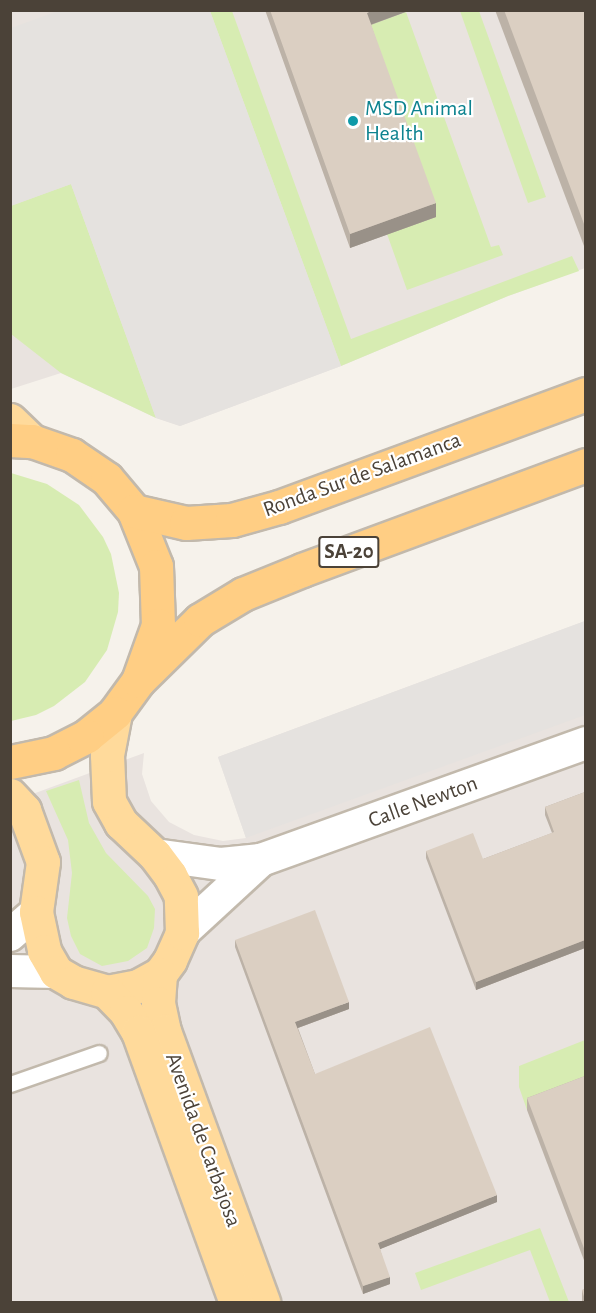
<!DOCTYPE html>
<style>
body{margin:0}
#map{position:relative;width:596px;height:1313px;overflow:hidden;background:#f6f2eb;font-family:"Alegreya Sans",sans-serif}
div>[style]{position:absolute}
.industrial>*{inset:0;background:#e9e3df}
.green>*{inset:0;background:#d7ecb2}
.parking>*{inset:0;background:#e5e2df}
.roads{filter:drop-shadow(2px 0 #c2b9ac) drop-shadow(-2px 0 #c2b9ac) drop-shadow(0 2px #c2b9ac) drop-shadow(0 -2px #c2b9ac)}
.service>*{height:15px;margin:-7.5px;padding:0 7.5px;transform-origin:7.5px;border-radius:7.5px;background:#fff}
.minor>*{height:32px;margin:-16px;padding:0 16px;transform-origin:16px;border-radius:16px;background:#fff}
.primary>*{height:33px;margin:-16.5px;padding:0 16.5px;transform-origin:16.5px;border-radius:16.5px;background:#ffda9b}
.trunk>*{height:33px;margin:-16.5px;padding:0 16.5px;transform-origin:16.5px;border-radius:16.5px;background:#ffce84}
.wall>*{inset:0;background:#bcb2a7}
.shaded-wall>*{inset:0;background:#999188}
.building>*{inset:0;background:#dbcfc2}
.dots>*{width:16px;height:16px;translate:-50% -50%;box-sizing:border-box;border:3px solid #fff;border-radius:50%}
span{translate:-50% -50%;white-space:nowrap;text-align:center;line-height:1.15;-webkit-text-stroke:4.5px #fff;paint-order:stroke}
.shield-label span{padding:2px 4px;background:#fff;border:2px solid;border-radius:4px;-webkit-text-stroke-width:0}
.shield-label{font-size:21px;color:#4b4238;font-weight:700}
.culture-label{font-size:22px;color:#0d838f}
.left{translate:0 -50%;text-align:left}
.street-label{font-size:22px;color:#4b4238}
.frame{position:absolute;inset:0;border:12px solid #4b4238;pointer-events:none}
</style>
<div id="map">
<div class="industrial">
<i style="clip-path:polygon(10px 11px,585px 11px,585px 268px,508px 296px,341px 366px,180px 426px,156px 418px,61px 373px,11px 389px)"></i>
<i style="clip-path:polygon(585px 621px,585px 1302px,11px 1302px,11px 802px,144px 753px,142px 774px,151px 801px,169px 822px,194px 835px,223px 841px,246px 838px,218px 757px)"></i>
</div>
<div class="green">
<i style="clip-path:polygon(210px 11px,232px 11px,351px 339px,572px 256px,579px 271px,508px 296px,341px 366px)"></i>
<i style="clip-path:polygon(460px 11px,479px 11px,546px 197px,528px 203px)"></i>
<i style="clip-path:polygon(406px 12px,491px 247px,499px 245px,503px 255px,407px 290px,387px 234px,436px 216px,367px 26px)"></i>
<i style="clip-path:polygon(71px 184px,156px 418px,61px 373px,11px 334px,10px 206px)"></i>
<i style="clip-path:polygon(11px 473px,47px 484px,79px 505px,103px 537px,111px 554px,119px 593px,118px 612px,107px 650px,85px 682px,54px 706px,36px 715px,11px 721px)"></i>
<i style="clip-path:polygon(79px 780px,89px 823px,106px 853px,148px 896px,155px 909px,154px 928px,147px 948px,128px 961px,102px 966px,80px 954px,71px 936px,67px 918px,72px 873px,68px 840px,46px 791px)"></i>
<i style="clip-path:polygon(585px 1040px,585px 1088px,527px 1110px,519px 1087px,519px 1066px)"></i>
<i style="clip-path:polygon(540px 1228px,569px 1302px,550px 1302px,530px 1250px,421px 1290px,415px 1273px)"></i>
</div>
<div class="parking">
<i style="clip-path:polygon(58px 11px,210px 11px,341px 366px,180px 426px,156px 418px,71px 184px,11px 206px,11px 28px)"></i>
<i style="clip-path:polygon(585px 621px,585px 715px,246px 838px,218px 757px)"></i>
</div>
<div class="roads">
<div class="service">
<i style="left:10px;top:1084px;width:94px;rotate:-19.2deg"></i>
</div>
<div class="minor">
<i style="left:155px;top:855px;width:67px;rotate:7.8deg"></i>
<i style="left:221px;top:864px;width:40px;rotate:-5.7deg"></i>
<i style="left:261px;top:860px;width:345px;rotate:-19.8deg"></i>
<i style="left:182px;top:933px;width:108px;rotate:-42.7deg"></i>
<i style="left:10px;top:935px;width:35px;rotate:-41deg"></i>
<i style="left:10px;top:971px;width:46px;rotate:1.2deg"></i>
</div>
<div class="primary">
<i style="left:10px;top:420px;width:30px;rotate:44deg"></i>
<i style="left:10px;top:795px;width:21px;rotate:47deg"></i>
<i style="left:24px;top:810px;width:55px;rotate:69.9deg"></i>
<i style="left:43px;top:862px;width:50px;rotate:98deg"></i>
<i style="left:36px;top:912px;width:40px;rotate:78deg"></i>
<i style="left:44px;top:951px;width:24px;rotate:60deg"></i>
<i style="left:56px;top:972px;width:20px;rotate:30deg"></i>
<i style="left:73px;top:982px;width:35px;rotate:16deg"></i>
<i style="left:107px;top:992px;width:32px;rotate:-11deg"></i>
<i style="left:138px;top:986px;width:25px;rotate:-29deg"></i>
<i style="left:160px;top:974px;width:17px;rotate:-54deg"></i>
<i style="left:170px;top:960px;width:30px;rotate:-66deg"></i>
<i style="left:182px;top:933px;width:37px;rotate:-92deg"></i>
<i style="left:181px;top:896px;width:24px;rotate:-118deg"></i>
<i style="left:170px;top:875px;width:25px;rotate:-127deg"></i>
<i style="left:155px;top:855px;width:47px;rotate:-136.7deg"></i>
<i style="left:121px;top:823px;width:25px;rotate:-119deg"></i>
<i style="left:109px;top:801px;width:46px;rotate:-92.5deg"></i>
<i style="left:107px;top:755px;width:43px;rotate:-79.2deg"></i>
<i style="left:160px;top:974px;width:29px;rotate:94deg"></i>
<i style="left:158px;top:1003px;width:29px;rotate:78deg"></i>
<i style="left:164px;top:1031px;width:289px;rotate:69.9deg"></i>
<i style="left:107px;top:992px;width:28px;rotate:46deg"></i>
<i style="left:126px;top:1012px;width:23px;rotate:59deg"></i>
<i style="left:138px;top:1032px;width:287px;rotate:70.1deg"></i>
</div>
<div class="trunk">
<i style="left:10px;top:440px;width:22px;rotate:3deg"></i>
<i style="left:32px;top:441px;width:42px;rotate:19.3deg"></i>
<i style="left:72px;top:455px;width:42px;rotate:34.4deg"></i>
<i style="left:107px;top:479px;width:42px;rotate:49.8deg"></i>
<i style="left:134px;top:511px;width:59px;rotate:68.2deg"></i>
<i style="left:156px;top:566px;width:59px;rotate:88.1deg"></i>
<i style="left:158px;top:625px;width:59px;rotate:109.7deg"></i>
<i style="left:138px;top:681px;width:39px;rotate:126deg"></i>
<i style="left:115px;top:713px;width:36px;rotate:141deg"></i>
<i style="left:87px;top:736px;width:37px;rotate:153deg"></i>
<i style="left:54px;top:753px;width:45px;rotate:168.4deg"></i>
<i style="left:134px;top:511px;width:53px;rotate:13deg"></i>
<i style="left:186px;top:523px;width:46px;rotate:-3.7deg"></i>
<i style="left:232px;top:520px;width:49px;rotate:-15.5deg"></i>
<i style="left:279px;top:507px;width:327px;rotate:-20.2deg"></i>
<i style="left:138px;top:681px;width:87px;rotate:-44.5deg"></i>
<i style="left:200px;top:620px;width:50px;rotate:-31.2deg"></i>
<i style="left:243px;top:594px;width:64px;rotate:-22.1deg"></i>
<i style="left:302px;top:570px;width:303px;rotate:-20.3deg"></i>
</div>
</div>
<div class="wall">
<i style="clip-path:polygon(265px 10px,411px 10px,371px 25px,436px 217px,350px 248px)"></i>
<i style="clip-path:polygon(495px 10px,585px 10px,585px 245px,584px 246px)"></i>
<i style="clip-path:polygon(585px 792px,585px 948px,476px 990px,426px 858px,426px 851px,483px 859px,552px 833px,545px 815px,545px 807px)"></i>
<i style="clip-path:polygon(235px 940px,349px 1009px,298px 1028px,315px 1074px,497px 1202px,380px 1249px,390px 1284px,363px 1294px,235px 947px)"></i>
<i style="clip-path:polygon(585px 1076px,585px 1263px,527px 1110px,527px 1098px)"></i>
<i style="clip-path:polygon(585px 1289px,585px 1302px,582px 1302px,582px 1290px)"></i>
</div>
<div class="shaded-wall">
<i style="clip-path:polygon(373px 10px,411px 10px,367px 26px,367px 13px)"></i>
<i style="clip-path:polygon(436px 203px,436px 217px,350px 248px,350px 234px)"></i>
<i style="clip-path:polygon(585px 223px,585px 245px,584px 246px,584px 224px)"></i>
<i style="clip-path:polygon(585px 940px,585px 948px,476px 990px,476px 982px)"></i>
<i style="clip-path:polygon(349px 1002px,349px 1009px,295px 1029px,295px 1022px)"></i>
<i style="clip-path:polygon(497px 1195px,497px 1202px,378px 1250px,378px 1243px)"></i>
<i style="clip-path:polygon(390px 1277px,390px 1284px,363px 1294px,363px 1286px)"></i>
</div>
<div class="building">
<i style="clip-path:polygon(270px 10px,373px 10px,367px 13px,436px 203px,350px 234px)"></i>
<i style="clip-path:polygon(504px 10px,585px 10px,585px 223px,584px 224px)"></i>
<i style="clip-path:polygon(585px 792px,585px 940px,476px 982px,426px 851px,473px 833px,483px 859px,554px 832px,545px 807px)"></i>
<i style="clip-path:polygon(315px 910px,349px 1002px,295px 1022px,315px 1074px,430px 1027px,497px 1195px,378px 1243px,390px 1277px,363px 1286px,235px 940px)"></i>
<i style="clip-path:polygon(585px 1076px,585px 1251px,527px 1098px)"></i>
<i style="clip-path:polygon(585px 1289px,585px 1300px,582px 1290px)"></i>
</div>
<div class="dots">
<i style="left:353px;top:121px;background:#0f9aa8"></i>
</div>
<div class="shield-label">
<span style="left:349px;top:552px">SA-20</span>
</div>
<div class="culture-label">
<span class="left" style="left:365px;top:121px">MSD Animal<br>Health</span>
</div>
<div class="street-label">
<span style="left:362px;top:475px;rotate:-20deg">Ronda Sur de Salamanca</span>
<span style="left:423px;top:802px;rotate:-20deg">Calle Newton</span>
<span style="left:203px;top:1140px;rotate:70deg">Avenida de Carbajosa</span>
</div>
<div class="frame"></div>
</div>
